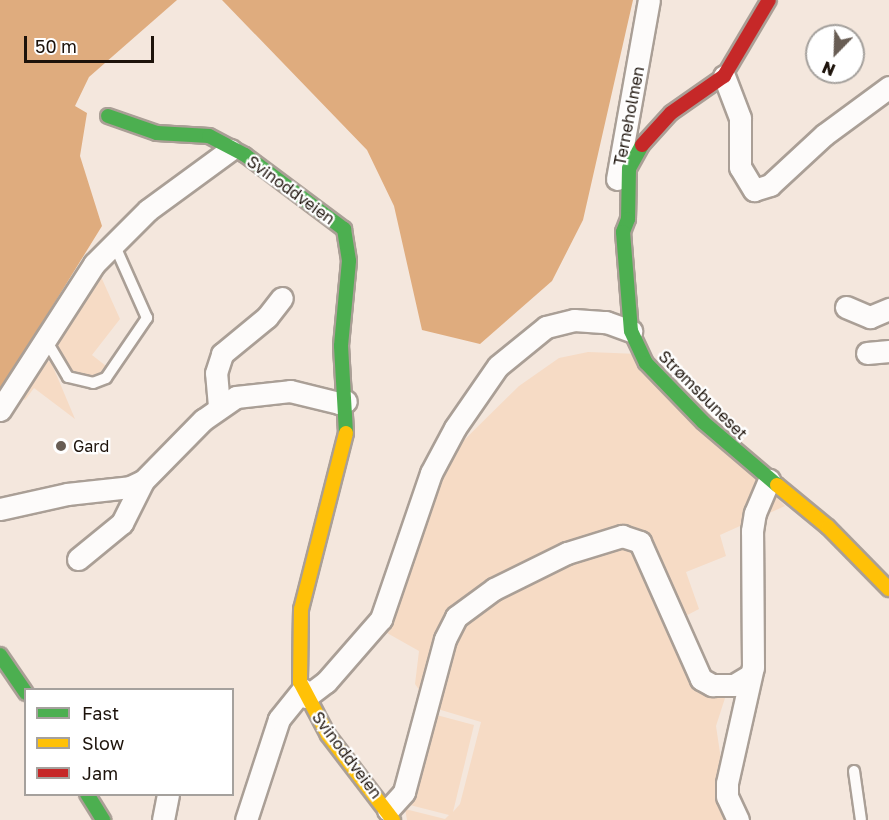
<!DOCTYPE html>
<meta charset="utf-8">
<style>
body{margin:0}
#map{position:relative;width:889px;height:820px;overflow:hidden;background:#f4e7dd;font-family:"Golos Text",sans-serif}
div>[style]{position:absolute}
.green>*{inset:0;background:#f6dbc5}
.water>*{inset:0;background:#dfac7e}
.roads{filter:drop-shadow(2px 0 #aa9f96) drop-shadow(-2px 0 #aa9f96) drop-shadow(0 2px #aa9f96) drop-shadow(0 -2px #aa9f96)}
.lane>*{height:10px;margin:-5px;padding:0 5px;transform-origin:5px;border-radius:5px;background:#fdfbfa}
.street>*{height:21px;margin:-10.5px;padding:0 10.5px;transform-origin:10.5px;border-radius:10.5px;background:#fdfbfa}
.fast>*{height:14px;margin:-7px;padding:0 7px;transform-origin:7px;border-radius:7px;background:#4caf50}
.slow>*{height:14px;margin:-7px;padding:0 7px;transform-origin:7px;border-radius:7px;background:#ffc107}
.jam>*{height:14px;margin:-7px;padding:0 7px;transform-origin:7px;border-radius:7px;background:#c62828}
.dots>*{width:16px;height:16px;translate:-50% -50%;box-sizing:border-box;border:3px solid #fff;border-radius:50%}
span{translate:-50% -50%;white-space:nowrap;text-align:center;line-height:1.15;-webkit-text-stroke:4.5px #fff;paint-order:stroke}
.street-label{font-size:16px;color:#1d130b}
.poi-label{font-size:16px;color:#1d130b}
.left{translate:0 -50%;text-align:left}
.legend{position:absolute;left:24px;top:688px;width:210px;height:108px;box-sizing:border-box;background:#fff;border:2px solid #a5a19d;margin:0;padding:8px 10px;list-style:none;font-size:18px;color:#1d130b}
.legend li{display:flex;align-items:center;gap:12px;height:30px}
.legend b{width:30px;border:2px solid #a5a19d}
.north{position:absolute;left:805px;top:24px;width:60px;height:60px;box-sizing:border-box;background:#fff;border:2px solid #a5a19d;border-radius:50%;rotate:203deg;font-size:16px;font-weight:700;line-height:24px;text-align:center;color:#1d130b}
.north::after{content:'';display:block;margin:auto;width:21px;height:27px;background:#685d54;clip-path:polygon(50% 0,100% 100%,50% 72%,0 100%)}
.scale{position:absolute;left:24px;top:36px;width:130px;height:27px;box-sizing:border-box;border:3px solid #1d130b;border-top:0;padding-left:8px;font-size:18px;line-height:21px;white-space:nowrap;color:#1d130b;-webkit-text-stroke:4px #fff;paint-order:stroke}
</style>
<div id="map">
<div class="green">
<i style="clip-path:polygon(98px 270px,120px 319px,92px 355px,106px 366px,97px 376px,75px 377px,67px 370px,56px 341px)"></i>
<i style="clip-path:polygon(588px 352px,639px 354px,785px 506px,720px 535px,726px 556px,686px 572px,699px 609px,672px 623px,726px 695px,716px 726px,730px 820px,407px 820px,405px 809px,445px 819px,449px 815px,406px 804px,429px 713px,474px 725px,453px 812px,460px 804px,481px 722px,431px 707px,415px 684px,419px 651px,380px 629px,425px 491px,456px 448px,519px 386px,559px 358px)"></i>
<i style="clip-path:polygon(44px 360px,51px 362px,75px 419px,34px 388px,25px 400px,21px 398px)"></i>
</div>
<div class="water">
<i style="clip-path:polygon(0 0,177px 0,89px 77px,75px 106px,87px 113px,80px 156px,102px 226px,0 391px)"></i>
<i style="clip-path:polygon(222px 0,633px 0,583px 220px,552px 281px,480px 344px,422px 330px,394px 206px,367px 150px)"></i>
</div>
<div class="roads">
<div class="lane">
<i style="left:46px;top:340px;width:43px;rotate:59.3deg"></i>
<i style="left:68px;top:377px;width:26px;rotate:13deg"></i>
<i style="left:93px;top:383px;width:14px;rotate:-21deg"></i>
<i style="left:106px;top:378px;width:73px;rotate:-55.7deg"></i>
<i style="left:147px;top:318px;width:81px;rotate:-114deg"></i>
<i style="left:854px;top:771px;width:49px;rotate:81.9deg"></i>
</div>
<div class="street">
<i style="left:724px;top:76px;width:45px;rotate:69.1deg"></i>
<i style="left:740px;top:118px;width:49px;rotate:90deg"></i>
<i style="left:740px;top:167px;width:27px;rotate:59deg"></i>
<i style="left:754px;top:190px;width:17px;rotate:-17deg"></i>
<i style="left:770px;top:185px;width:74px;rotate:-42.8deg"></i>
<i style="left:824px;top:135px;width:81px;rotate:-36.4deg"></i>
<i style="left:617px;top:179px;width:182px;rotate:-79.9deg"></i>
<i style="left:846px;top:307px;width:26px;rotate:23deg"></i>
<i style="left:870px;top:317px;width:21px;rotate:-23deg"></i>
<i style="left:867px;top:353px;width:22px;rotate:-5deg"></i>
<i style="left:219px;top:406px;width:33px;rotate:-95deg"></i>
<i style="left:216px;top:373px;width:20px;rotate:-72deg"></i>
<i style="left:222px;top:354px;width:58px;rotate:-39.4deg"></i>
<i style="left:267px;top:317px;width:24px;rotate:-52deg"></i>
<i style="left:0;top:410px;width:174px;rotate:-57.2deg"></i>
<i style="left:94px;top:264px;width:76px;rotate:-45deg"></i>
<i style="left:148px;top:210px;width:102px;rotate:-36.2deg"></i>
<i style="left:0;top:509px;width:69px;rotate:-12.6deg"></i>
<i style="left:67px;top:494px;width:63px;rotate:-6.3deg"></i>
<i style="left:130px;top:487px;width:14px;rotate:-25deg"></i>
<i style="left:143px;top:481px;width:86px;rotate:-45.5deg"></i>
<i style="left:203px;top:420px;width:40px;rotate:-34.9deg"></i>
<i style="left:236px;top:397px;width:54px;rotate:-6.3deg"></i>
<i style="left:290px;top:391px;width:50px;rotate:13.8deg"></i>
<i style="left:339px;top:403px;width:7px;rotate:-16deg"></i>
<i style="left:78px;top:559px;width:57px;rotate:-39.3deg"></i>
<i style="left:122px;top:523px;width:47px;rotate:-63.4deg"></i>
<i style="left:306px;top:697px;width:25px;rotate:-37deg"></i>
<i style="left:326px;top:682px;width:84px;rotate:-48.9deg"></i>
<i style="left:381px;top:619px;width:154px;rotate:-71.1deg"></i>
<i style="left:431px;top:473px;width:51px;rotate:-61.9deg"></i>
<i style="left:455px;top:428px;width:75px;rotate:-55.3deg"></i>
<i style="left:498px;top:366px;width:62px;rotate:-39.1deg"></i>
<i style="left:546px;top:327px;width:29px;rotate:-14deg"></i>
<i style="left:574px;top:320px;width:32px;rotate:4deg"></i>
<i style="left:606px;top:322px;width:27px;rotate:20deg"></i>
<i style="left:388px;top:810px;width:24px;rotate:-48deg"></i>
<i style="left:404px;top:792px;width:158px;rotate:-75deg"></i>
<i style="left:445px;top:639px;width:25px;rotate:-63deg"></i>
<i style="left:456px;top:617px;width:47px;rotate:-36.4deg"></i>
<i style="left:494px;top:589px;width:81px;rotate:-26.3deg"></i>
<i style="left:567px;top:553px;width:58px;rotate:-17.2deg"></i>
<i style="left:622px;top:536px;width:19px;rotate:18deg"></i>
<i style="left:640px;top:542px;width:150px;rotate:66deg"></i>
<i style="left:701px;top:679px;width:13px;rotate:29deg"></i>
<i style="left:712px;top:685px;width:22px"></i>
<i style="left:734px;top:685px;width:17px;rotate:-31deg"></i>
<i style="left:163px;top:820px;width:26px;rotate:-79deg"></i>
<i style="left:246px;top:820px;width:106px;rotate:-71.9deg"></i>
<i style="left:279px;top:719px;width:38px;rotate:-51deg"></i>
<i style="left:738px;top:820px;width:26px;rotate:-115deg"></i>
<i style="left:727px;top:796px;width:13px;rotate:-90deg"></i>
<i style="left:727px;top:783px;width:119px;rotate:-77.4deg"></i>
<i style="left:753px;top:667px;width:136px;rotate:-90.4deg"></i>
<i style="left:752px;top:531px;width:18px;rotate:-81deg"></i>
<i style="left:755px;top:513px;width:36px;rotate:-67deg"></i>
</div>
<div class="fast">
<i style="left:108px;top:116px;width:52px;rotate:19.1deg"></i>
<i style="left:157px;top:133px;width:52px;rotate:3.3deg"></i>
<i style="left:209px;top:136px;width:41px;rotate:27.8deg"></i>
<i style="left:245px;top:155px;width:124px;rotate:36.8deg"></i>
<i style="left:344px;top:229px;width:32px;rotate:81deg"></i>
<i style="left:349px;top:261px;width:85px;rotate:95.4deg"></i>
<i style="left:341px;top:346px;width:87px;rotate:86.7deg"></i>
<i style="left:642px;top:145px;width:26px;rotate:119deg"></i>
<i style="left:629px;top:168px;width:51px;rotate:91.1deg"></i>
<i style="left:628px;top:219px;width:14px;rotate:111deg"></i>
<i style="left:623px;top:232px;width:99px;rotate:85.4deg"></i>
<i style="left:631px;top:331px;width:35px;rotate:65deg"></i>
<i style="left:646px;top:363px;width:82px;rotate:46deg"></i>
<i style="left:703px;top:422px;width:97px;rotate:40.4deg"></i>
<i style="left:0;top:655px;width:46px;rotate:55.6deg"></i>
<i style="left:87px;top:794px;width:31px;rotate:58deg"></i>
</div>
<div class="slow">
<i style="left:346px;top:433px;width:182px;rotate:104.3deg"></i>
<i style="left:301px;top:609px;width:73px;rotate:90.8deg"></i>
<i style="left:300px;top:682px;width:60px;rotate:62.2deg"></i>
<i style="left:328px;top:735px;width:107px;rotate:52.6deg"></i>
<i style="left:777px;top:485px;width:66px;rotate:39.5deg"></i>
<i style="left:828px;top:527px;width:87px;rotate:45.5deg"></i>
</div>
<div class="jam">
<i style="left:642px;top:145px;width:43px;rotate:-47.8deg"></i>
<i style="left:671px;top:113px;width:65px;rotate:-34.9deg"></i>
<i style="left:724px;top:76px;width:88px;rotate:-59.4deg"></i>
</div>
</div>
<div class="dots">
<i style="left:61px;top:446px;background:#685d54"></i>
</div>
<div class="street-label">
<span style="left:629px;top:116px;rotate:-79deg">Terneholmen</span>
<span style="left:291px;top:190px;rotate:36deg">Svinoddveien</span>
<span style="left:703px;top:395px;rotate:45deg">Strømsbuneset</span>
<span style="left:347px;top:755px;rotate:53deg">Svinoddveien</span>
</div>
<div class="poi-label">
<span class="left" style="left:73px;top:446px">Gard</span>
</div>
<ul class="legend">
<li><b style="height:8px;background:#4caf50"></b>Fast</li>
<li><b style="height:8px;background:#ffc107"></b>Slow</li>
<li><b style="height:8px;background:#c62828"></b>Jam</li>
</ul>
<div class="north">N</div>
<div class="scale">50 m</div>
</div>
